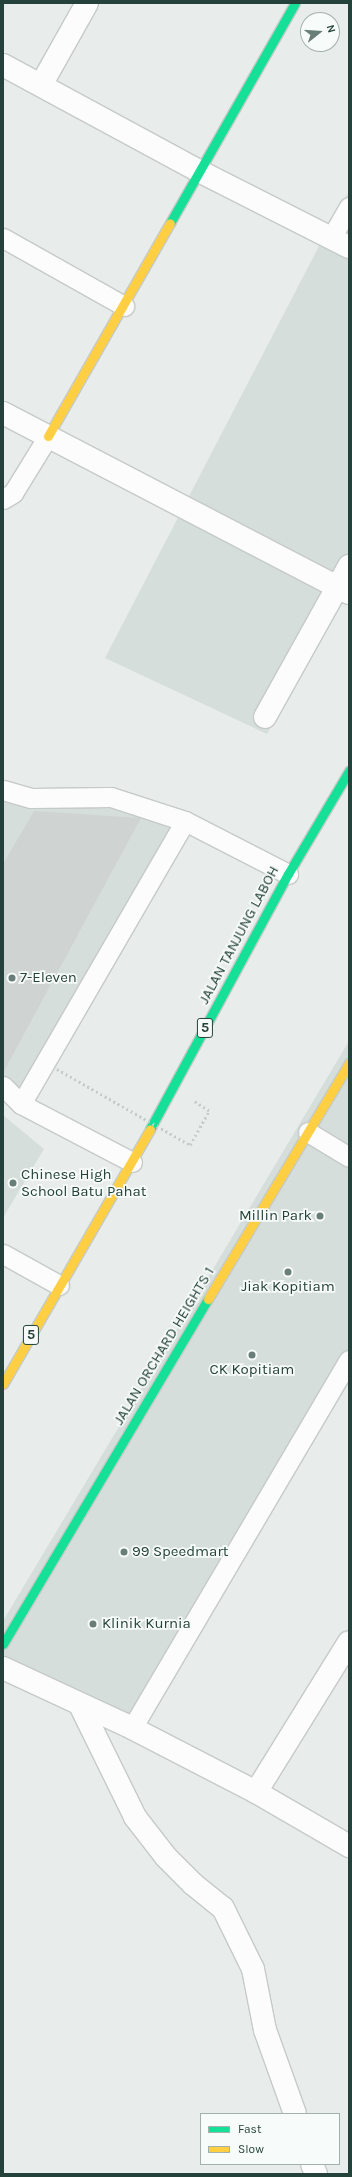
<!DOCTYPE html>
<style>
body{margin:0}
#map{position:relative;width:352px;height:2177px;overflow:hidden;background:#e8edeb;font-family:Karla,sans-serif}
div>[style]{position:absolute}
.built>*{inset:0;background:#d6dedb}
.building>*{inset:0;background:#cfd4d2}
.path>*{height:2.5px;margin-top:-1.25px;transform-origin:0;background:repeating-linear-gradient(90deg,#c3ccca 0 2px,transparent 0 5px)}
.roads{filter:drop-shadow(1px 0 #c5cac8) drop-shadow(-1px 0 #c5cac8) drop-shadow(0 1px #c5cac8) drop-shadow(0 -1px #c5cac8)}
.lane>*{height:19px;margin:-9.5px;padding:0 9.5px;transform-origin:9.5px;border-radius:9.5px;background:#fcfcfc}
.street>*{height:22px;margin:-11px;padding:0 11px;transform-origin:11px;border-radius:11px;background:#fcfcfc}
.fast>*{height:9px;margin:-4.5px;padding:0 4.5px;transform-origin:4.5px;border-radius:4.5px;background:#16e098}
.slow>*{height:9px;margin:-4.5px;padding:0 4.5px;transform-origin:4.5px;border-radius:4.5px;background:#ffcf43}
.path-bridge>*{height:2.5px;margin-top:-1.25px;transform-origin:0;background:repeating-linear-gradient(90deg,#c3ccca 0 2px,transparent 0 5px)}
.dots>*{width:11px;height:11px;translate:-50% -50%;box-sizing:border-box;border:2px solid #f7fbf9;border-radius:50%}
span{translate:-50% -50%;white-space:nowrap;text-align:center;line-height:1.15;-webkit-text-stroke:3.5px #f7fbf9;paint-order:stroke}
.shield-label span{padding:1px 3px;background:#f7fbf9;border:1px solid;border-radius:3px;-webkit-text-stroke-width:0}
.shield-label{font-size:14px;color:#24423a;font-weight:700}
.street-label{font-size:15px;color:#24423a}
.poi-label{font-size:15px;color:#24423a}
.left{translate:0 -50%;text-align:left}
.right{translate:-100% -50%;text-align:right}
.frame{position:absolute;inset:0;border:4px solid #24423a;pointer-events:none}
.legend{position:absolute;left:200px;top:2113px;width:140px;height:52px;box-sizing:border-box;background:#f7fbf9;border:1px solid #a3b1ad;margin:0;padding:5px 7px;list-style:none;font-size:12px;color:#24423a}
.legend li{display:flex;align-items:center;gap:8px;height:20px}
.legend b{width:20px;border:1px solid #a3b1ad}
.north{position:absolute;left:300px;top:12px;width:40px;height:40px;box-sizing:border-box;background:#f7fbf9;border:1px solid #a3b1ad;border-radius:50%;rotate:73deg;font-size:11px;font-weight:700;line-height:16px;text-align:center;color:#24423a}
.north::after{content:'';display:block;margin:auto;width:14px;height:18px;background:#697e78;clip-path:polygon(50% 0,100% 100%,50% 72%,0 100%)}
</style>
<div id="map">
<div class="built">
<i style="clip-path:polygon(349px 192px,349px 586px,267px 734px,105px 658px,331px 223px)"></i>
<i style="clip-path:polygon(3px 783px,35px 791px,194px 817px,23px 1116px,3px 1096px)"></i>
<i style="clip-path:polygon(349px 1041px,349px 1372px,134px 1741px,3px 1680px,3px 1621px)"></i>
<i style="clip-path:polygon(3px 1115px,44px 1149px,3px 1218px)"></i>
</div>
<div class="building">
<i style="clip-path:polygon(34px 811px,141px 818px,3px 1073px,3px 864px)"></i>
</div>
<div class="path">
<i style="left:190px;top:1145px;width:39px;rotate:-61deg"></i>
<i style="left:209px;top:1111px;width:17px;rotate:-147deg"></i>
</div>
<div class="roads">
<div class="lane">
<i style="left:3px;top:238px;width:139px;rotate:29.3deg"></i>
<i style="left:331px;top:238px;width:36px;rotate:-60deg"></i>
<i style="left:3px;top:499px;width:12px;rotate:-31deg"></i>
<i style="left:13px;top:493px;width:67px;rotate:-58.4deg"></i>
<i style="left:3px;top:790px;width:29px;rotate:16deg"></i>
<i style="left:31px;top:798px;width:80px;rotate:-0.7deg"></i>
<i style="left:111px;top:797px;width:78px;rotate:18deg"></i>
<i style="left:3px;top:1086px;width:25px;rotate:45deg"></i>
<i style="left:308px;top:1132px;width:48px;rotate:31.4deg"></i>
<i style="left:132px;top:1162px;width:125px;rotate:-152.4deg"></i>
<i style="left:21px;top:1104px;width:327px;rotate:-59.9deg"></i>
<i style="left:185px;top:821px;width:116px;rotate:27.2deg"></i>
<i style="left:3px;top:1254px;width:64px;rotate:29deg"></i>
<i style="left:132px;top:1728px;width:427px;rotate:-59.5deg"></i>
</div>
<div class="street">
<i style="left:3px;top:65px;width:223px;rotate:28.4deg"></i>
<i style="left:199px;top:171px;width:168px;rotate:26.9deg"></i>
<i style="left:41px;top:85px;width:94px;rotate:-60.7deg"></i>
<i style="left:3px;top:413px;width:390px;rotate:27.5deg"></i>
<i style="left:265px;top:717px;width:173px;rotate:-60.9deg"></i>
<i style="left:3px;top:1668px;width:142px;rotate:24.9deg"></i>
<i style="left:132px;top:1728px;width:140px;rotate:27.3deg"></i>
<i style="left:256px;top:1792px;width:108px;rotate:30.1deg"></i>
<i style="left:80px;top:1705px;width:125px;rotate:63.8deg"></i>
<i style="left:135px;top:1817px;width:51px;rotate:52.2deg"></i>
<i style="left:166px;top:1857px;width:38px;rotate:45deg"></i>
<i style="left:193px;top:1884px;width:38px;rotate:39deg"></i>
<i style="left:223px;top:1908px;width:68px;rotate:63.8deg"></i>
<i style="left:253px;top:1969px;width:62px;rotate:78.9deg"></i>
<i style="left:265px;top:2030px;width:89px;rotate:70.3deg"></i>
<i style="left:256px;top:1792px;width:176px;rotate:-58.2deg"></i>
<i style="left:312px;top:2164px;width:11px;rotate:68deg"></i>
</div>
<div class="fast">
<i style="left:170px;top:223px;width:253px;rotate:-60.4deg"></i>
<i style="left:150px;top:1129px;width:290px;rotate:-61.6deg"></i>
<i style="left:288px;top:874px;width:120px;rotate:-59.4deg"></i>
<i style="left:3px;top:1644px;width:401px;rotate:-59.3deg"></i>
</div>
<div class="slow">
<i style="left:48px;top:436px;width:245px;rotate:-60.2deg"></i>
<i style="left:208px;top:1299px;width:275px;rotate:-59.1deg"></i>
<i style="left:3px;top:1384px;width:294px;rotate:-60deg"></i>
</div>
</div>
<div class="path-bridge">
<i style="left:57px;top:1069px;width:153px;rotate:29.7deg"></i>
</div>
<div class="dots">
<i style="left:12px;top:978px;background:#697e78"></i>
<i style="left:13px;top:1183px;background:#697e78"></i>
<i style="left:320px;top:1216px;background:#697e78"></i>
<i style="left:288px;top:1272px;background:#697e78"></i>
<i style="left:252px;top:1355px;background:#697e78"></i>
<i style="left:124px;top:1552px;background:#697e78"></i>
<i style="left:93px;top:1624px;background:#697e78"></i>
</div>
<div class="shield-label">
<span style="left:205px;top:1028px">5</span>
<span style="left:31px;top:1335px">5</span>
</div>
<div class="street-label">
<span style="left:239px;top:935px;rotate:-62deg">JALAN TANJUNG LABOH</span>
<span style="left:164px;top:1346px;rotate:-59deg">JALAN ORCHARD HEIGHTS 1</span>
</div>
<div class="poi-label">
<span class="left" style="left:20px;top:978px">7-Eleven</span>
<span class="left" style="left:21px;top:1183px">Chinese High<br>School Batu Pahat</span>
<span class="right" style="left:312px;top:1216px">Millin Park</span>
<span style="left:288px;top:1287px">Jiak Kopitiam</span>
<span style="left:252px;top:1370px">CK Kopitiam</span>
<span class="left" style="left:132px;top:1552px">99 Speedmart</span>
<span class="left" style="left:102px;top:1624px">Klinik Kurnia</span>
</div>
<div class="frame"></div>
<ul class="legend">
<li><b style="height:5px;background:#16e098"></b>Fast</li>
<li><b style="height:5px;background:#ffcf43"></b>Slow</li>
</ul>
<div class="north">N</div>
</div>
